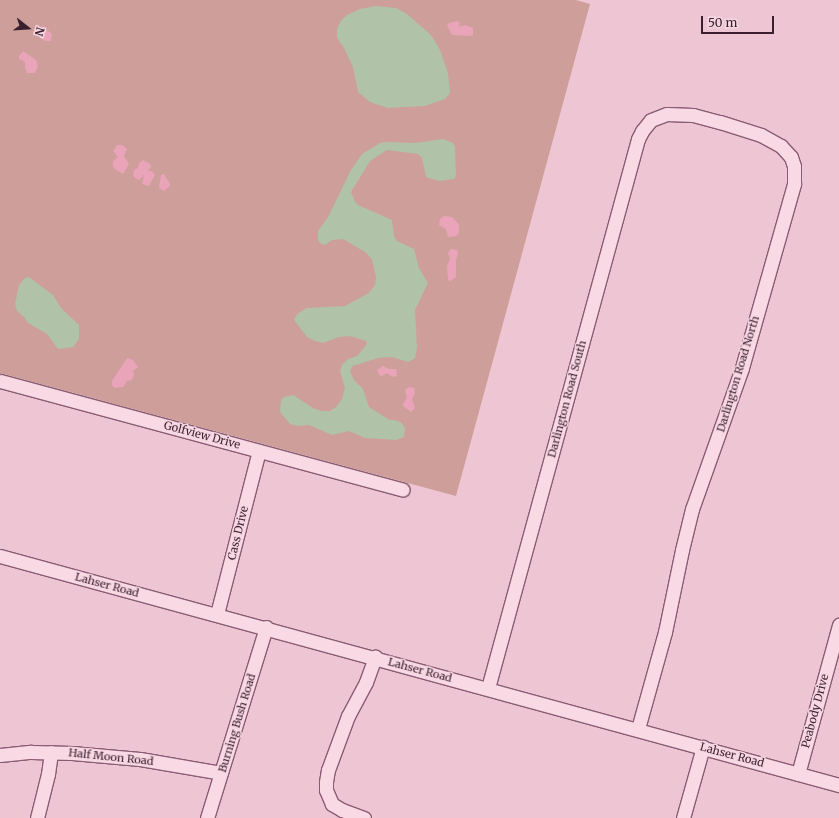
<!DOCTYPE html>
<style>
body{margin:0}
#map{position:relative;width:839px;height:818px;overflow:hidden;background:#eec6d3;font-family:Merriweather,serif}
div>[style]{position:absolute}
.green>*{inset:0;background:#cd9e9a}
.sand>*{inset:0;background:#eaa4b9}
.water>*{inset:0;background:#b0c2a7}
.roads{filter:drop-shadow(1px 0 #8a5c73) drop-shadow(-1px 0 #8a5c73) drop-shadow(0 1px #8a5c73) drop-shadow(0 -1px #8a5c73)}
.minor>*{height:13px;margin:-6.5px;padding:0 6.5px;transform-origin:6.5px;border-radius:6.5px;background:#f9dae4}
span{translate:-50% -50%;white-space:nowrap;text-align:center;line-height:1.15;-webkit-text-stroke:3px #f6d6e0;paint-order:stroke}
.street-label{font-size:11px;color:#3a1f2e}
.north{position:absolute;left:8px;top:8px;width:40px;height:40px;-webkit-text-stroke:3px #f6d6e0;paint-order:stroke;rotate:107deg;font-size:11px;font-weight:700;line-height:16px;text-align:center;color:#3a1f2e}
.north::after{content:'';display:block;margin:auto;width:14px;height:18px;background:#3a1f2e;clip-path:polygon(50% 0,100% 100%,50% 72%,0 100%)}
.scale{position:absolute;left:701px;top:16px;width:73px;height:18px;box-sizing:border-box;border:2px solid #3a1f2e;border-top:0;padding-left:5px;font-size:12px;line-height:14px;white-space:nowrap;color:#3a1f2e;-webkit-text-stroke:3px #f6d6e0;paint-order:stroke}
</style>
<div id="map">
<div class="green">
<i style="clip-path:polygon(0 0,576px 0,590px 4px,456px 496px,0 373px)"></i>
</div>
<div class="sand">
<i style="clip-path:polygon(458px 21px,460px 24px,458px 27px,465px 25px,473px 28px,473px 35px,470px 36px,452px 35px,447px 26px,449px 23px)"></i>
<i style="clip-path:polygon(42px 26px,52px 34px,51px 41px,45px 41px,37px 35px,38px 29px)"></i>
<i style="clip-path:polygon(23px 51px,36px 60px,38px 66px,35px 73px,27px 73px,25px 68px,25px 62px,19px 59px,19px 56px)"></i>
<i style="clip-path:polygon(117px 145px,122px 145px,127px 149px,124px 156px,129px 164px,123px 174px,116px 170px,113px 166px,113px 161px,118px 157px,113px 151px)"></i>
<i style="clip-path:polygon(143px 160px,150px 164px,151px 167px,147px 171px,152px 171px,155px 175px,149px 186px,142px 184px,144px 175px,139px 180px,135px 178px,133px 175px,134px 170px,138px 168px,139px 163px)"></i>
<i style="clip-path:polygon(164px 174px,170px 184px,169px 187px,164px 191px,159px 188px,161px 175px)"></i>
<i style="clip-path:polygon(444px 216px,452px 217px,459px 224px,459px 233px,456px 236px,448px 237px,446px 229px,439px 225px,440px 219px)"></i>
<i style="clip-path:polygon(451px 249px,457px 250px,458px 254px,456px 260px,456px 277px,451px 281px,448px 280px,447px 266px,450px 259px,448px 253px)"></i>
<i style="clip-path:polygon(127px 358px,133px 360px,138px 367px,133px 371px,134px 375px,132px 380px,127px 381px,123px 387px,115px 388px,112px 385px,112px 381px)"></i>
<i style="clip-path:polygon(383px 366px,389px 369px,396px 369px,397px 376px,392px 377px,387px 373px,382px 376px,379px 375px,377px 370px)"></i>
<i style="clip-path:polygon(409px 387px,414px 388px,415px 393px,412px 399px,415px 408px,411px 412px,402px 405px,407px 398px,405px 390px)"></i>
</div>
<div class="water">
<i style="clip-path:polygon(376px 6px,396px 8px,407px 14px,431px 35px,440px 50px,448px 73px,450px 93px,445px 99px,425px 106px,388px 108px,370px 102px,358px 92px,353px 67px,344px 48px,337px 38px,337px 29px,340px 22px,347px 15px,360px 9px)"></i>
<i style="clip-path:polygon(443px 139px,453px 143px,455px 147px,456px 176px,454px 179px,439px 181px,426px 177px,422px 158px,418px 154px,387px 150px,370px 161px,351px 192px,355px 202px,358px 205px,392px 220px,394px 236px,397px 241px,414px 249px,419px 268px,428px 283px,415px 310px,417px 348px,415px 358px,409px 362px,391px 357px,378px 358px,353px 366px,350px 371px,354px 380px,363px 389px,369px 407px,388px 419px,401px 422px,405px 428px,404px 437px,396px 440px,365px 438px,349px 431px,332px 435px,309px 425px,298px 426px,290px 424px,280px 412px,281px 400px,284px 397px,293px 395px,313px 408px,322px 411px,330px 411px,336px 407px,342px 399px,345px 388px,340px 371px,342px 365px,348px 359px,357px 356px,367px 344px,366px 341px,350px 336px,339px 337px,323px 343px,315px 341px,307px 337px,294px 320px,297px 314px,307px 308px,345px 306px,369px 293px,375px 285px,376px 277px,372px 259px,365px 252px,343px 239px,332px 240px,325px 245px,320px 243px,318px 240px,318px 231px,328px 217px,351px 170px,362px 154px,380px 143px,387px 142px,415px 143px)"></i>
<i style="clip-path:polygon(29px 277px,53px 295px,61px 308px,79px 325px,79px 339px,73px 347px,58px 349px,47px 334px,28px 323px,24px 317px,17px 311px,15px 304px,19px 285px,25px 278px)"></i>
</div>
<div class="roads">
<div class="minor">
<i style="left:0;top:381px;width:417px;rotate:15.1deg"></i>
<i style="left:0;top:556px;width:870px;rotate:15.27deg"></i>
<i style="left:217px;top:614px;width:168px;rotate:-75.6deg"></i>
<i style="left:488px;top:688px;width:569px;rotate:-74.72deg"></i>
<i style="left:638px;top:139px;width:9px;rotate:-63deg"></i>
<i style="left:642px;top:131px;width:14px;rotate:-51deg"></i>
<i style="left:651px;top:120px;width:17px;rotate:-21deg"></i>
<i style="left:667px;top:114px;width:26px;rotate:2deg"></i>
<i style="left:693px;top:115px;width:28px;rotate:15deg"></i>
<i style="left:720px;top:122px;width:43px;rotate:17.6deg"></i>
<i style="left:761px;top:135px;width:23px;rotate:29deg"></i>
<i style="left:781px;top:146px;width:15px;rotate:48deg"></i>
<i style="left:791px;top:157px;width:9px;rotate:72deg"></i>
<i style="left:794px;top:166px;width:18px;rotate:90deg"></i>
<i style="left:794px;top:184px;width:191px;rotate:105.8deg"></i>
<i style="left:742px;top:368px;width:150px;rotate:109.5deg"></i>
<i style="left:692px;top:509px;width:42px;rotate:103.7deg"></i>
<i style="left:682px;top:550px;width:84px;rotate:101.7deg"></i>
<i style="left:665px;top:632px;width:101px;rotate:105.6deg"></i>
<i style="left:0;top:755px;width:31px;rotate:-6deg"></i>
<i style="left:31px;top:752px;width:41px;rotate:1.4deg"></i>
<i style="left:72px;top:753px;width:68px;rotate:5deg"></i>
<i style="left:140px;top:759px;width:82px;rotate:9.8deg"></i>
<i style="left:798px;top:774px;width:155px;rotate:-74.6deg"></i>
<i style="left:37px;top:818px;width:45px;rotate:-76deg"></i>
<i style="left:48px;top:774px;width:22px;rotate:-82deg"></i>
<i style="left:207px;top:818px;width:200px;rotate:-72.8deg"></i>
<i style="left:364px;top:818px;width:23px;rotate:-160deg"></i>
<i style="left:342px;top:810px;width:12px;rotate:-149deg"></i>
<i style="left:332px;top:804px;width:15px;rotate:-113deg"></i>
<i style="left:326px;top:790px;width:8px;rotate:-90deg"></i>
<i style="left:326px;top:782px;width:12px;rotate:-81deg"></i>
<i style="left:328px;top:770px;width:58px;rotate:-69.7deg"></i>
<i style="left:348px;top:716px;width:38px;rotate:-62deg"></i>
<i style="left:366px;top:682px;width:27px;rotate:-70deg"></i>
<i style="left:683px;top:818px;width:74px;rotate:-74.3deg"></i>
</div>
</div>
<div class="street-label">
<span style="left:738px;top:374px;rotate:-73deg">Darlington Road North</span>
<span style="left:567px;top:399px;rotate:-75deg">Darlington Road South</span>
<span style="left:202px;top:435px;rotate:15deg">Golfview Drive</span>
<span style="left:238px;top:533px;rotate:-76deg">Cass Drive</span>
<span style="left:107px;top:585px;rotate:15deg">Lahser Road</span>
<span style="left:420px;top:670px;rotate:15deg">Lahser Road</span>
<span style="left:815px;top:711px;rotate:-75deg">Peabody Drive</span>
<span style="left:237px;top:723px;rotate:-73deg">Burning Bush Road</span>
<span style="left:732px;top:755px;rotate:15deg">Lahser Road</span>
<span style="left:111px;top:757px;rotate:6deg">Half Moon Road</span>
</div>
<div class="north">N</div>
<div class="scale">50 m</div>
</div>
